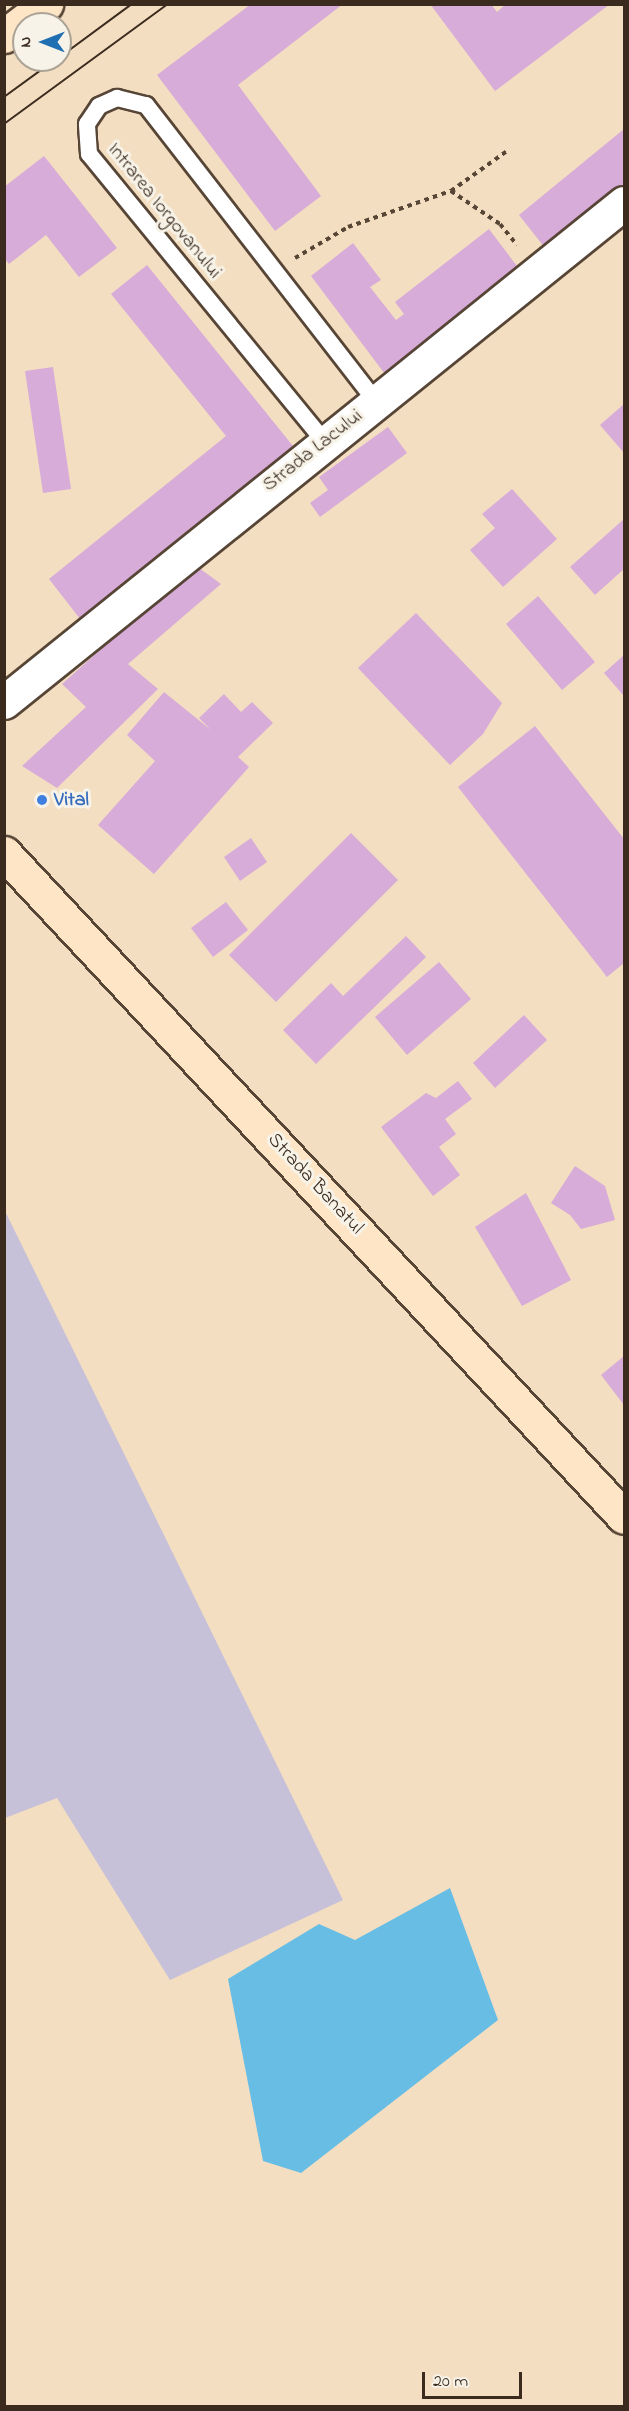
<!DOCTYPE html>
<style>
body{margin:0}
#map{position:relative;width:629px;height:2411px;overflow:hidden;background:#f3dec1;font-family:"Indie Flower",sans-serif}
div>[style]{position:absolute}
.industrial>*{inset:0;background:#c6c0d9}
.water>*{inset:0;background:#67bde4}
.building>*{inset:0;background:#d7acd9}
.path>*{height:4px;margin-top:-2px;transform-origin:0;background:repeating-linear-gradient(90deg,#574536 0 4.5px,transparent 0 9px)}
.roads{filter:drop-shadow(2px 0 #574536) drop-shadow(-2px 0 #574536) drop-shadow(0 2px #574536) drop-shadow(0 -2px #574536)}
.service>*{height:16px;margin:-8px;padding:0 8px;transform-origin:8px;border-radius:8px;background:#fff}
.minor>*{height:33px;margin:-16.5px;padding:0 16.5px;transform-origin:16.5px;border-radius:16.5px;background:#fff}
.secondary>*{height:33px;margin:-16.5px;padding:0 16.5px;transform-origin:16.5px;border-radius:16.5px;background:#fde5c5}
.tram>*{height:1.5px;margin:-0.75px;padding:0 0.75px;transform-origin:0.75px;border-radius:0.75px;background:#3b2a1e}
.dots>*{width:16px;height:16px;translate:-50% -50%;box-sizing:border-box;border:3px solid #f7f3e8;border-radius:50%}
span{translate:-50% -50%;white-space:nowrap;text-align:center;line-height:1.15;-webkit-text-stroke:6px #f7f3e8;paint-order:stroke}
.street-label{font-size:20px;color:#3b2a1e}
.shop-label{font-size:20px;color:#366cbe;font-weight:700}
.left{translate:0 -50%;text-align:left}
.frame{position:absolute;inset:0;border:6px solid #3b2a1e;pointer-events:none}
.north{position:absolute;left:12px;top:12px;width:60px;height:60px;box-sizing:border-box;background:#f7f3e8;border:2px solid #aca397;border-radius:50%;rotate:270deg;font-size:16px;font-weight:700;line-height:24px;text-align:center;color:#3b2a1e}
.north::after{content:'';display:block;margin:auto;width:21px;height:27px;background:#1f6fb2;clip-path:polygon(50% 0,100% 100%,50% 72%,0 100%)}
.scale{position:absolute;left:422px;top:2372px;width:100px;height:27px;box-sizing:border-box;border:3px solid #3b2a1e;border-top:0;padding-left:8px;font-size:18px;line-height:21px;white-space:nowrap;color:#3b2a1e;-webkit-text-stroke:4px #f7f3e8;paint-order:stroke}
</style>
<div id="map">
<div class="industrial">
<i style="clip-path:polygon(5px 1211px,343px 1900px,170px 1980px,57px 1798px,5px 1818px)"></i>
</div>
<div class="water">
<i style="clip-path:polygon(450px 1888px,498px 2020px,301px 2173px,263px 2161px,228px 1979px,319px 1924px,355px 1940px)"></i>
</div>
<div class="building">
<i style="clip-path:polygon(251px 4px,343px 4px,238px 85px,321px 196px,275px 231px,157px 75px)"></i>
<i style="clip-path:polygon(430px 4px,491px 4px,497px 12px,506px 4px,610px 4px,495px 91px)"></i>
<i style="clip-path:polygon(624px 129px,624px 191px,549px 253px,519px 215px)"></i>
<i style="clip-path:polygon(44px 156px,117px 248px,79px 277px,46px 235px,9px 264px,4px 258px,4px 187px)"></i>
<i style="clip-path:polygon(489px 229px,526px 278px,391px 382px,311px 276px,353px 243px,381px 280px,370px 287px,396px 320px,404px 314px,395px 302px)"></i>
<i style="clip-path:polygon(147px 265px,297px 451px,84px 624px,49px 579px,226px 436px,111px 294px)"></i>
<i style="clip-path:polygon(53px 367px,71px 489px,43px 493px,25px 371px)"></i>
<i style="clip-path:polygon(624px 404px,624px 453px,600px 425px)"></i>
<i style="clip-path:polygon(388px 427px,407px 453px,320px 517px,310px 503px,328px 490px,319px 477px)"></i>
<i style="clip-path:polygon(512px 489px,557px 539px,503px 587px,470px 550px,495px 528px,482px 514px)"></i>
<i style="clip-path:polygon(624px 519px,624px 569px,595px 595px,570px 567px)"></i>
<i style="clip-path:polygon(195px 565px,221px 584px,128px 664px,158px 689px,57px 788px,22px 766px,86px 707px,62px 684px)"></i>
<i style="clip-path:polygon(538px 596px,595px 662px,562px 690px,506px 624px)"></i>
<i style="clip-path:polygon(416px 613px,502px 703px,483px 734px,450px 765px,358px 668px)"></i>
<i style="clip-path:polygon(624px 655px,624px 696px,604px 673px)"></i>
<i style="clip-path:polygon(164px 692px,211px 730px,199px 718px,224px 694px,241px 712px,252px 702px,273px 723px,238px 757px,249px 767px,154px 874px,98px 825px,155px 761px,127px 735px)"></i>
<i style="clip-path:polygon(535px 726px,624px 839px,624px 963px,607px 977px,458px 787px)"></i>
<i style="clip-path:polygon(351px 833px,398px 880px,276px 1002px,229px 955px)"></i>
<i style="clip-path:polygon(251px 838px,267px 862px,240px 881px,224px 857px)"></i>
<i style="clip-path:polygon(226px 902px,248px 930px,213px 957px,191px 928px)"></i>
<i style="clip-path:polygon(406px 936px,426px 957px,316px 1064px,283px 1030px,331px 983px,343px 996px)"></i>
<i style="clip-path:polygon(439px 962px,471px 999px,407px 1055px,375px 1017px)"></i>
<i style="clip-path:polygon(524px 1015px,547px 1040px,495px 1088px,473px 1063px)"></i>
<i style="clip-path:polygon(458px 1081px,472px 1099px,445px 1119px,456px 1134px,439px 1147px,460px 1175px,433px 1196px,381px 1127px,426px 1093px,436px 1098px)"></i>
<i style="clip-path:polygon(575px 1166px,605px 1186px,615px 1220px,581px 1229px,570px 1215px,551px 1203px)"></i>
<i style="clip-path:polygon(526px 1193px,571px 1280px,522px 1306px,475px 1227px)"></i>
<i style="clip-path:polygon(624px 1356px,624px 1405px,601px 1375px)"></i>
</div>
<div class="path">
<i style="left:451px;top:191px;width:59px;rotate:34deg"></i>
<i style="left:500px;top:224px;width:27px;rotate:51deg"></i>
<i style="left:295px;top:258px;width:61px;rotate:-30.3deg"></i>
<i style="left:348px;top:227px;width:109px;rotate:-19.3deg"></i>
<i style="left:451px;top:191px;width:69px;rotate:-35.5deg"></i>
</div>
<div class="roads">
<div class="service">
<i style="left:324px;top:441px;width:371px;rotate:-129.3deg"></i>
<i style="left:89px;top:154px;width:30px;rotate:-94deg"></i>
<i style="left:87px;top:124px;width:22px;rotate:-56deg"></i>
<i style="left:99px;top:106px;width:20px;rotate:-24deg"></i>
<i style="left:117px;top:98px;width:30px;rotate:14deg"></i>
<i style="left:146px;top:105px;width:375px;rotate:52.2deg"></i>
</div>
<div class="minor">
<i style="left:4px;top:702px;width:796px;rotate:-38.83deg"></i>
</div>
<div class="secondary">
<i style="left:4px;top:36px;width:53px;rotate:-37.3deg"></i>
<i style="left:4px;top:853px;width:908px;rotate:46.96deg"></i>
</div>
</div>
<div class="tram">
<i style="left:60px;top:57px;width:89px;rotate:-36.4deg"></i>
<i style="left:4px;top:97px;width:63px;rotate:-36deg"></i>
<i style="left:4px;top:124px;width:203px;rotate:-36.2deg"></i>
</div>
<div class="dots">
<i style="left:42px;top:800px;background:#3f7fe0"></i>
</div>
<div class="street-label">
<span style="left:164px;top:211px;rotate:51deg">Intrarea Iorgovanului</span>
<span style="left:313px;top:451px;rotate:-38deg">Strada Lacului</span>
<span style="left:315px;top:1184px;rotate:47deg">Strada Banatul</span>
</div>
<div class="shop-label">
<span class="left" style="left:54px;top:800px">Vital</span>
</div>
<div class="frame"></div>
<div class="north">N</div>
<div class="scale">20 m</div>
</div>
